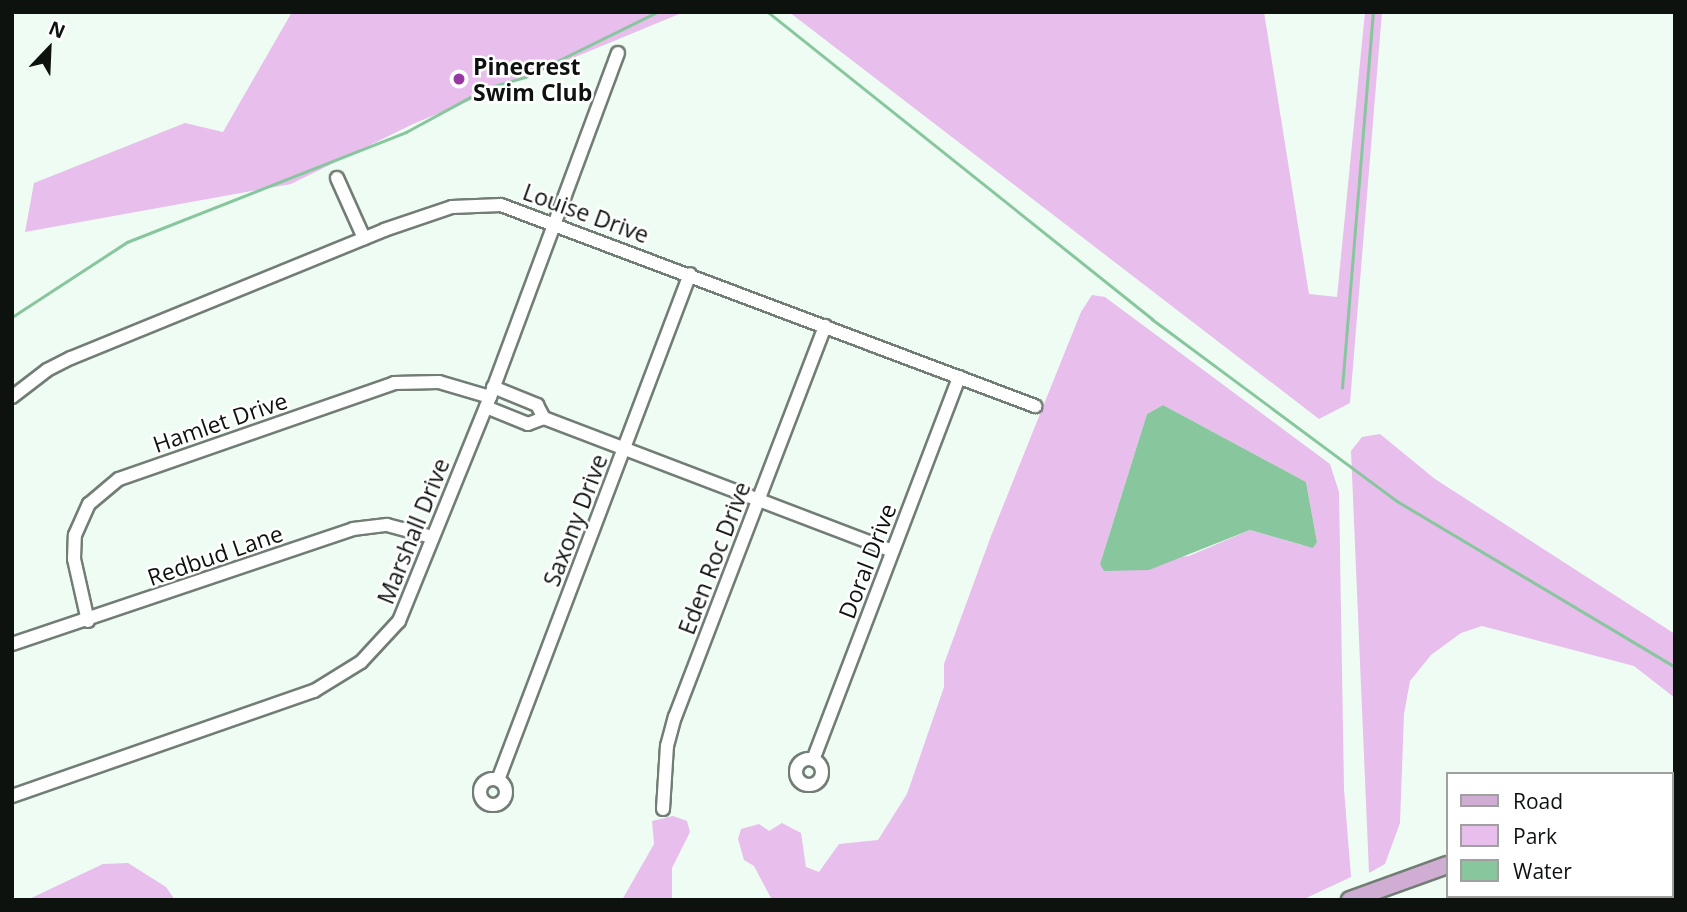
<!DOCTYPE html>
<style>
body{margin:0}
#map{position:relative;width:1687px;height:912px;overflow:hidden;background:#effcf3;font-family:"Open Sans",sans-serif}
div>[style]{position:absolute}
.green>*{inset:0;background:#e7beec}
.water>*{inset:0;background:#88c69e}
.stream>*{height:2.5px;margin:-1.25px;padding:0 1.25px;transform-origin:1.25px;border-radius:1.25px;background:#88c69e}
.roads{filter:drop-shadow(2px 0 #727d75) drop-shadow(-2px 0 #727d75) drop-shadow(0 2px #727d75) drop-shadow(0 -2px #727d75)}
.minor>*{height:12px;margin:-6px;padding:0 6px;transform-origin:6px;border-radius:6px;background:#fff}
.minor>.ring{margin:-6px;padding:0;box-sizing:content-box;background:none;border:12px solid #fff;border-radius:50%}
.major>*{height:16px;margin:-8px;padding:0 8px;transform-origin:8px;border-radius:8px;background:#d0aed4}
.dots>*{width:19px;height:19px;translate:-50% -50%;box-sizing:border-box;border:4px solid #fff;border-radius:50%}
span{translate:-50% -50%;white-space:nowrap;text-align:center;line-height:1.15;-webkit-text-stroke:5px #fff;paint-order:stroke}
.poi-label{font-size:23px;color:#0e120f;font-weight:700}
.left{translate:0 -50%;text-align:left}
.street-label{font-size:23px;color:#0e120f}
.frame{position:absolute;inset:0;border:14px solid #0e120f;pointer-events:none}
.legend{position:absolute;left:1446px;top:772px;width:228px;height:126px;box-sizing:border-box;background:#fff;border:2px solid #9fa09f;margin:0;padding:9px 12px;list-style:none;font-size:21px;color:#0e120f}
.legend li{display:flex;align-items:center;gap:14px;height:35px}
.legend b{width:35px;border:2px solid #9fa09f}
.north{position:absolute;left:14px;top:14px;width:70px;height:70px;-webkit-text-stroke:5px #fff;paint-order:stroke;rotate:23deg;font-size:19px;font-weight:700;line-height:28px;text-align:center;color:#0e120f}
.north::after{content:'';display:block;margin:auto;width:24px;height:32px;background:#0e120f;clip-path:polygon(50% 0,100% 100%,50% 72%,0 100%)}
</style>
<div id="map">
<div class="green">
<i style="clip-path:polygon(292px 12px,684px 12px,413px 124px,291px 184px,25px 232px,34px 183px,185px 123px,223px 132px)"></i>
<i style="clip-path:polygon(789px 12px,1264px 12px,1309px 294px,1337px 297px,1365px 12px,1382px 12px,1350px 403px,1319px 419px)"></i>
<i style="clip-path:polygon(evenodd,1092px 295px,1105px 297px,1330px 464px,1339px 492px,1344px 789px,1351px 877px,1302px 900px,772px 900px,754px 866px,744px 860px,738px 839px,741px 829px,759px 824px,769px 831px,782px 823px,801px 833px,806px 867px,819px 872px,839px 844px,878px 840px,907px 794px,944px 687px,944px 664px,991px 536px,1081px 312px,1092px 295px,1163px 405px,1306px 482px,1317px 542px,1302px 545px,1250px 530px,1189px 556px,1100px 564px,1147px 414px,1163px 405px)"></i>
<i style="clip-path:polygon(1380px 434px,1435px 479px,1675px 634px,1675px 698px,1634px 666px,1482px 626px,1461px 633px,1431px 655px,1410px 681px,1404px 714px,1400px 823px,1385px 864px,1369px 873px,1351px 451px,1362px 437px)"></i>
<i style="clip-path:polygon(673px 816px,687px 821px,690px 832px,672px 868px,672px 900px,622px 900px,654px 844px,652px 821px)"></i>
<i style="clip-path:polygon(1671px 822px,1675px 900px,1611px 900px,1611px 896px,1671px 896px)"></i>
<i style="clip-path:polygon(128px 863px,166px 887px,175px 900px,27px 900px,103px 864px)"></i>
</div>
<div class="water">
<i style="clip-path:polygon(1163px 405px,1306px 482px,1317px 542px,1313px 548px,1250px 530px,1149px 570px,1104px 571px,1100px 564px,1147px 414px)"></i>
</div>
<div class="stream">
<i style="left:768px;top:12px;width:492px;rotate:38.6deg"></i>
<i style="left:1152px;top:319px;width:305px;rotate:36.6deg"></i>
<i style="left:1397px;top:501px;width:324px;rotate:30.8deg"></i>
<i style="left:12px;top:317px;width:137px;rotate:-33.1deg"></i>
<i style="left:127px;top:242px;width:300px;rotate:-21.5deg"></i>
<i style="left:406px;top:132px;width:92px;rotate:-28.5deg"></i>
<i style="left:487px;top:88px;width:40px;rotate:-16deg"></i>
<i style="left:525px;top:77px;width:147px;rotate:-26.2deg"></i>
<i style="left:1342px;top:388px;width:377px;rotate:-85.3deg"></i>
</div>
<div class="roads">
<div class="minor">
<i style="left:337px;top:178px;width:66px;rotate:65.8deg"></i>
<i style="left:493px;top:387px;width:48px;rotate:22.2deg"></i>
<i style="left:537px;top:405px;width:15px;rotate:62deg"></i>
<i style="left:544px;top:418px;width:373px;rotate:20.9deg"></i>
<i style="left:12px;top:397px;width:44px;rotate:-37.6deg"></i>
<i style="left:47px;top:370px;width:27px;rotate:-27deg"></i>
<i style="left:71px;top:358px;width:338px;rotate:-22.2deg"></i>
<i style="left:384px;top:230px;width:72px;rotate:-18.7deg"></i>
<i style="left:452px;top:207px;width:49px;rotate:-2.3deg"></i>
<i style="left:501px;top:205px;width:571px;rotate:20.63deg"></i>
<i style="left:486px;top:407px;width:45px;rotate:22deg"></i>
<i style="left:528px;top:424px;width:17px;rotate:-21deg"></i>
<i style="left:88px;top:621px;width:64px;rotate:-102.7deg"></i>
<i style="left:74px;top:559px;width:24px;rotate:-88deg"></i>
<i style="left:75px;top:535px;width:34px;rotate:-66deg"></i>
<i style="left:89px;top:504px;width:39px;rotate:-40deg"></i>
<i style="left:119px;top:479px;width:291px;rotate:-19.2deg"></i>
<i style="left:394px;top:383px;width:45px;rotate:-1.3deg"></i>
<i style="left:439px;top:382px;width:53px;rotate:16.4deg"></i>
<i style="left:12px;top:644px;width:360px;rotate:-18.6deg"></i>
<i style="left:353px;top:529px;width:34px;rotate:-7deg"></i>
<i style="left:387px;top:525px;width:47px;rotate:14.9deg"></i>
<i class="ring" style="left:796px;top:759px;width:14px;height:14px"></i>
<i style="left:813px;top:760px;width:410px;rotate:-69.1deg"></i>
<i class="ring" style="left:480px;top:779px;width:14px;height:14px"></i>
<i style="left:498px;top:780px;width:541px;rotate:-69.22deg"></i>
<i style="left:12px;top:796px;width:320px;rotate:-19.2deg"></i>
<i style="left:314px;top:691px;width:55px;rotate:-31.7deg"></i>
<i style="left:361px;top:662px;width:56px;rotate:-47.2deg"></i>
<i style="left:399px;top:621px;width:242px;rotate:-67.9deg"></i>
<i style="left:490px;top:397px;width:367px;rotate:-69.6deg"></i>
<i style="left:663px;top:809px;width:63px;rotate:-86.4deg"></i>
<i style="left:667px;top:746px;width:30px;rotate:-75deg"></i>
<i style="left:675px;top:717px;width:419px;rotate:-69deg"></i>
</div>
<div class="major">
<i style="left:1671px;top:793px;width:4px;rotate:-14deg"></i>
<i style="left:1350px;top:900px;width:103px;rotate:-19.8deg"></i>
</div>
</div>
<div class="dots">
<i style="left:459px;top:79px;background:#9639a3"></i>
</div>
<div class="poi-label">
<span class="left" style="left:473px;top:79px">Pinecrest<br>Swim Club</span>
</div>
<div class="street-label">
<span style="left:586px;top:213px;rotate:20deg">Louise Drive</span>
<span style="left:220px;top:422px;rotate:-19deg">Hamlet Drive</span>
<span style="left:575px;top:520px;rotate:-69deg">Saxony Drive</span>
<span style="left:413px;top:531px;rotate:-68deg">Marshall Drive</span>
<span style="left:215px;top:555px;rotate:-19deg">Redbud Lane</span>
<span style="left:714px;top:558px;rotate:-69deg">Eden Roc Drive</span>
<span style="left:867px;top:561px;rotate:-69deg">Doral Drive</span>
</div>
<div class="frame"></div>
<ul class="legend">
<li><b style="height:9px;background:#d0aed4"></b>Road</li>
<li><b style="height:19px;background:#e7beec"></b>Park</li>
<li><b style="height:19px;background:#88c69e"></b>Water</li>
</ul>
<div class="north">N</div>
</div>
